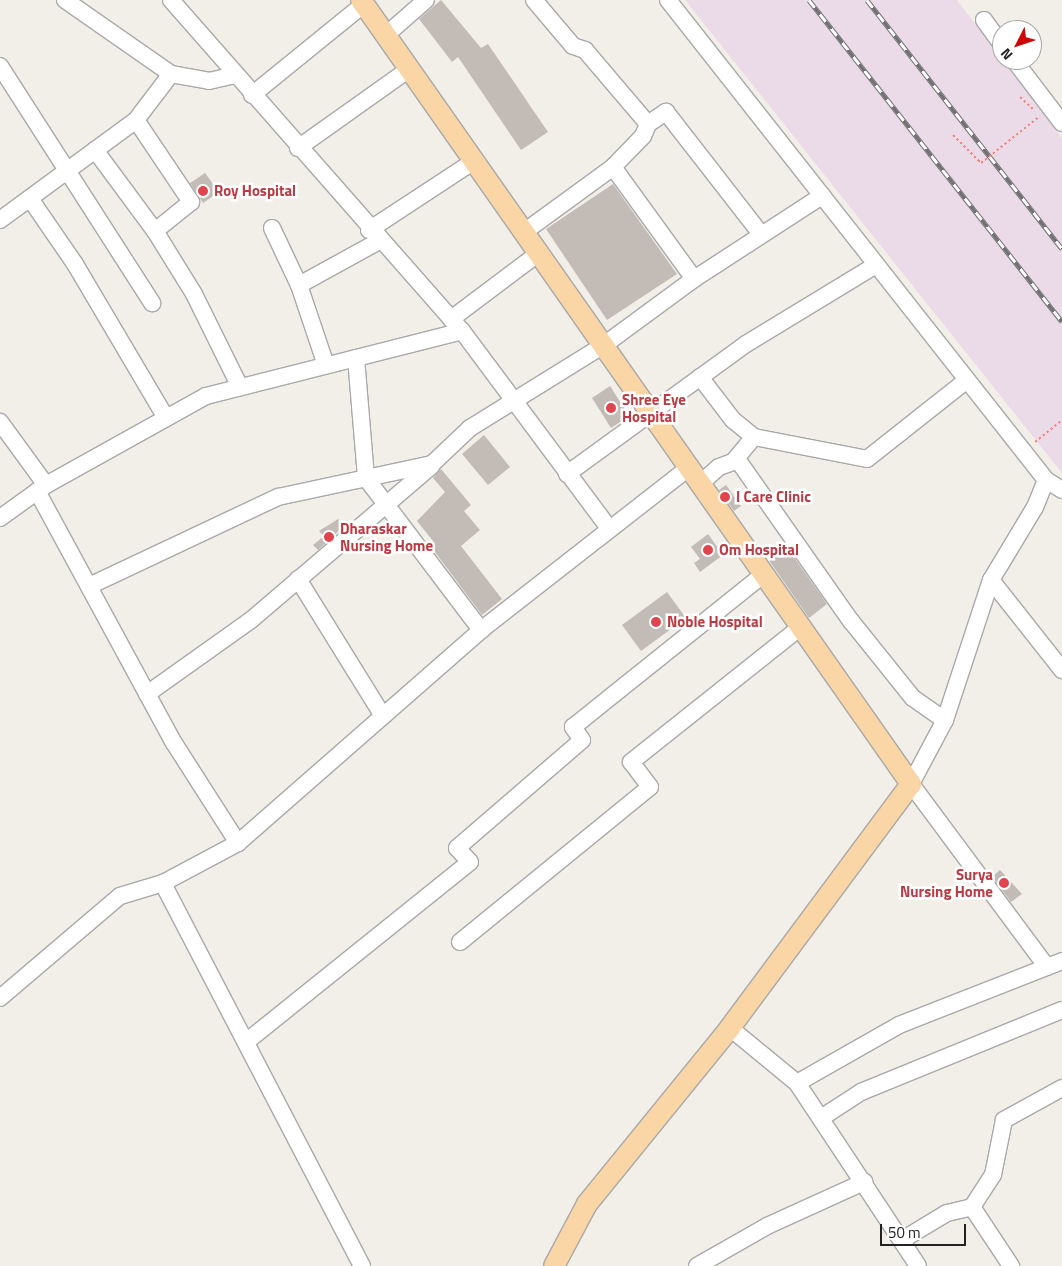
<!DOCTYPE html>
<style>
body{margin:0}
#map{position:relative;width:1062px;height:1266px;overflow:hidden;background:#f2efe9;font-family:"Titillium Web",sans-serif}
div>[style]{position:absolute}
.industrial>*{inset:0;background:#ebdbe8}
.building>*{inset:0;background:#c3bbb5}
.path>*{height:2px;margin-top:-1px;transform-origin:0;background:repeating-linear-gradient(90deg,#f78175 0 2.5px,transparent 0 5px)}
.roads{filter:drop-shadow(1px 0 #a9a9a9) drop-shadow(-1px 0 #a9a9a9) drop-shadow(0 1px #a9a9a9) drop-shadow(0 -1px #a9a9a9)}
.minor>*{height:16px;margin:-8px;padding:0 8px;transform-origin:8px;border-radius:8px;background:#fff}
.major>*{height:20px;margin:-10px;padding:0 10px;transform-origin:10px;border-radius:10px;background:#fad5a6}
.rail>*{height:5px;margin-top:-2.5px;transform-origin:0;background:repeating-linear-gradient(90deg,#fff 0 9px,#707070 0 18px);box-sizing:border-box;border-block:1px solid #707070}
.path-bridge>*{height:2px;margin-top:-1px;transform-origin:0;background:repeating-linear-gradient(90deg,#f78175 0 2.5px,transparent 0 5px)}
.dots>*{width:14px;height:14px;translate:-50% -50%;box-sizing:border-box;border:2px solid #fff;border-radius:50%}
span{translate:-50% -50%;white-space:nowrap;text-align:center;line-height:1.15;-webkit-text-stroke:5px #fff;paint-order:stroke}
.health-label{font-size:15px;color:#be3a42;font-weight:700}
.left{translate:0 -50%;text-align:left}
.right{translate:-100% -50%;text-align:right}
.north{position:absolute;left:992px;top:20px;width:50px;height:50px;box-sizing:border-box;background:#fff;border:1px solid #a7a7a7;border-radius:50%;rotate:229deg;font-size:14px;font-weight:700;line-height:20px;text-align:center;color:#222}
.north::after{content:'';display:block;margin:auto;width:18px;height:22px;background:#cf0506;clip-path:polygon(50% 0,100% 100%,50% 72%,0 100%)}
.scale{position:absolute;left:880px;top:1224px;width:86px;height:22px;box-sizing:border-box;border:2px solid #222;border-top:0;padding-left:6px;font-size:15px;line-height:18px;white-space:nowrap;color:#222;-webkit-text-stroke:4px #fff;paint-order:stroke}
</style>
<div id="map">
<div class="industrial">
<i style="clip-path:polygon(685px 0,957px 0,1062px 138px,1062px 473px)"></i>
</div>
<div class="building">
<i style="clip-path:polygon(441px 0,481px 48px,488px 44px,548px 132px,521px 150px,458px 57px,452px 62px,419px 19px)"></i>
<i style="clip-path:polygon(205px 173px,219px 192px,203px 203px,190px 183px)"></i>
<i style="clip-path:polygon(613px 184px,677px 274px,607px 320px,546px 229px)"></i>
<i style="clip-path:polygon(610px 386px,629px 416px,611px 428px,592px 398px)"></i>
<i style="clip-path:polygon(484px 435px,510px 467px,488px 485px,462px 454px)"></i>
<i style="clip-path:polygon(441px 469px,471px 505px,464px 511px,480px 530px,461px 546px,502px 599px,482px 615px,429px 544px,433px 541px,417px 521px,445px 492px,433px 478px)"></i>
<i style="clip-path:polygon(726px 485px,741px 506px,734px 511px,719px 490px)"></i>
<i style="clip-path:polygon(338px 519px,344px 526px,318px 550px,313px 545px,324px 536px,319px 531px)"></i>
<i style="clip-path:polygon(708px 534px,723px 555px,700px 572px,694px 563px,700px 559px,691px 547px)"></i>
<i style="clip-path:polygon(786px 546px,827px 604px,809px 618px,768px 559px)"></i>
<i style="clip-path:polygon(667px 592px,686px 618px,641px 651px,622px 625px)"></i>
<i style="clip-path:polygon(1000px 870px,1022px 894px,1011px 902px,992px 877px)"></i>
</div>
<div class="path">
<i style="left:1020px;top:97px;width:18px;rotate:43deg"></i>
<i style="left:953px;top:135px;width:40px;rotate:45deg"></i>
<i style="left:1035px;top:442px;width:35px;rotate:-39deg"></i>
</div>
<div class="roads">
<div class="minor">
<i style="left:65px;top:0;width:129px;rotate:34.9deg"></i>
<i style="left:171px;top:74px;width:39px;rotate:10deg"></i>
<i style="left:209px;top:81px;width:27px;rotate:-13deg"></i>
<i style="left:171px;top:0;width:441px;rotate:48.7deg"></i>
<i style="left:462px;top:331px;width:246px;rotate:53.3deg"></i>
<i style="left:534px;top:0;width:60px;rotate:49.7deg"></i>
<i style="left:573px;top:46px;width:13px;rotate:18deg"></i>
<i style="left:585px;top:50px;width:97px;rotate:49.6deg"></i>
<i style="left:668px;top:0;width:611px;rotate:51.78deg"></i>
<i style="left:1046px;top:480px;width:29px;rotate:112deg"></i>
<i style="left:1035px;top:507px;width:85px;rotate:121.1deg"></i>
<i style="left:991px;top:580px;width:147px;rotate:108.2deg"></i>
<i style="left:945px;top:720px;width:72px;rotate:118deg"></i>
<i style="left:911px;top:784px;width:228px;rotate:53.4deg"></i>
<i style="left:984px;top:20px;width:31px;rotate:54deg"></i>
<i style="left:386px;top:35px;width:53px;rotate:-41.2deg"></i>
<i style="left:1014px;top:60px;width:79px;rotate:52.7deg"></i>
<i style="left:0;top:66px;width:282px;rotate:57.3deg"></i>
<i style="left:252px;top:95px;width:144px;rotate:-39.1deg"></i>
<i style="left:136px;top:120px;width:99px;rotate:56.1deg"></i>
<i style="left:191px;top:202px;width:46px;rotate:141.1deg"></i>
<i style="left:298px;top:148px;width:136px;rotate:-35.4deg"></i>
<i style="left:95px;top:150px;width:101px;rotate:53.5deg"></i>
<i style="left:155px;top:231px;width:74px;rotate:58.2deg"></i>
<i style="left:194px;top:294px;width:104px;rotate:63.7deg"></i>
<i style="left:613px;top:167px;width:138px;rotate:54.1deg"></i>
<i style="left:31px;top:200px;width:78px;rotate:55.5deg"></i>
<i style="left:75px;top:264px;width:179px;rotate:59.4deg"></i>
<i style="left:0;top:220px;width:169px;rotate:-36.3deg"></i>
<i style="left:136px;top:120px;width:58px;rotate:-52.7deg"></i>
<i style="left:272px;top:228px;width:63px;rotate:64.7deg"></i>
<i style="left:299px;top:285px;width:84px;rotate:71.4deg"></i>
<i style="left:369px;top:230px;width:126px;rotate:-33.3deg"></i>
<i style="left:524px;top:232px;width:110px;rotate:-36.1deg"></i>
<i style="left:613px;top:167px;width:43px;rotate:-45.9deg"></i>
<i style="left:643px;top:136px;width:13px;rotate:-67deg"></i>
<i style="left:648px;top:124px;width:22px;rotate:-34deg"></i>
<i style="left:666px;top:112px;width:155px;rotate:52.1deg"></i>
<i style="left:299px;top:285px;width:91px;rotate:-28.8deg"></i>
<i style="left:451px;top:319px;width:110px;rotate:-36.9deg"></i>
<i style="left:356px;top:358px;width:120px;rotate:85.2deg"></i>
<i style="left:366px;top:478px;width:191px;rotate:52.9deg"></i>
<i style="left:700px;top:377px;width:54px;rotate:52.5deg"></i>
<i style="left:733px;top:420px;width:27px;rotate:39deg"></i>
<i style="left:754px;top:437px;width:115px;rotate:11deg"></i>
<i style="left:867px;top:459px;width:127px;rotate:-38.3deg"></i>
<i style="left:0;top:422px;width:78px;rotate:53.9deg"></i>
<i style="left:737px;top:459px;width:198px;rotate:54.9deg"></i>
<i style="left:851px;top:621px;width:99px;rotate:51.2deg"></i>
<i style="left:913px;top:698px;width:39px;rotate:35deg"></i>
<i style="left:567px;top:474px;width:221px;rotate:-36deg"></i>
<i style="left:746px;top:344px;width:152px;rotate:-31.3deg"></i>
<i style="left:1046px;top:480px;width:19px;rotate:32deg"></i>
<i style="left:701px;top:483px;width:24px;rotate:-42deg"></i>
<i style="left:719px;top:467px;width:15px;rotate:-20deg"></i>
<i style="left:733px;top:462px;width:33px;rotate:-50deg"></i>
<i style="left:37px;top:491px;width:287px;rotate:61.5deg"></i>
<i style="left:174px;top:743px;width:119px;rotate:57.4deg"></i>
<i style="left:0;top:518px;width:57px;rotate:-35.7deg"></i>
<i style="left:46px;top:485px;width:183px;rotate:-29.1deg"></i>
<i style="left:206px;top:396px;width:264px;rotate:-14.2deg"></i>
<i style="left:298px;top:579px;width:161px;rotate:58.2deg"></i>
<i style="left:991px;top:580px;width:115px;rotate:51.7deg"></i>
<i style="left:89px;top:586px;width:209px;rotate:-25.2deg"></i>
<i style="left:278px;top:497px;width:157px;rotate:-12.1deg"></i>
<i style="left:432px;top:464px;width:52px;rotate:-43.5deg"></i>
<i style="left:470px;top:428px;width:158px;rotate:-31.8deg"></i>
<i style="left:604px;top:345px;width:112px;rotate:-36.3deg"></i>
<i style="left:694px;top:279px;width:153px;rotate:-33deg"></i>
<i style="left:147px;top:694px;width:128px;rotate:-35.4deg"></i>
<i style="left:251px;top:620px;width:237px;rotate:-40.5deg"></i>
<i style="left:460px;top:942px;width:245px;rotate:-39.2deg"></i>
<i style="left:650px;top:787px;width:31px;rotate:-127deg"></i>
<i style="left:631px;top:762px;width:218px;rotate:-38.5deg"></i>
<i style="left:0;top:998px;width:157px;rotate:-40.4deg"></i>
<i style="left:120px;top:896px;width:45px;rotate:-16.8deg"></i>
<i style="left:730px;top:1028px;width:87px;rotate:39.4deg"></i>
<i style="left:797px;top:1083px;width:219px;rotate:56.5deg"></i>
<i style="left:246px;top:1042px;width:287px;rotate:-38.8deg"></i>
<i style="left:470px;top:862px;width:19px;rotate:-133deg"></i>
<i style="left:457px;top:848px;width:165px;rotate:-40.8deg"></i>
<i style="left:582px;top:740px;width:16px;rotate:-125deg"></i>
<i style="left:573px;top:727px;width:246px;rotate:-38.7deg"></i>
<i style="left:797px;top:1083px;width:117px;rotate:-29.6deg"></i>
<i style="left:899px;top:1025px;width:175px;rotate:-21.4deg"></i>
<i style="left:821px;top:1118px;width:48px;rotate:-33deg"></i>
<i style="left:861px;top:1092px;width:217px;rotate:-22.2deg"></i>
<i style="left:972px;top:1207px;width:71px;rotate:56.5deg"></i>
<i style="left:902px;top:1240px;width:52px;rotate:-31deg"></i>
<i style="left:947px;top:1213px;width:26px;rotate:-13deg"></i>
<i style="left:972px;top:1207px;width:38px;rotate:-57deg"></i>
<i style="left:993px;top:1175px;width:56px;rotate:-78.7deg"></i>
<i style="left:1004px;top:1120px;width:66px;rotate:-28.9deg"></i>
<i style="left:362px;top:1266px;width:432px;rotate:-117.5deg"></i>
<i style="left:163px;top:883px;width:85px;rotate:-28.1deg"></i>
<i style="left:238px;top:843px;width:323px;rotate:-41.2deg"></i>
<i style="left:481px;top:630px;width:265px;rotate:-38deg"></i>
<i style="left:697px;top:1266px;width:81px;rotate:-29.7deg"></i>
<i style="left:767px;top:1226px;width:107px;rotate:-24.4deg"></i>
</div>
<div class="major">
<i style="left:361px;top:0;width:958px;rotate:54.95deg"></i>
<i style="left:911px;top:784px;width:304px;rotate:126.6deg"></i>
<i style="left:730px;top:1028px;width:227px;rotate:129.1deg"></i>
<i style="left:587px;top:1204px;width:70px;rotate:118deg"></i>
</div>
</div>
<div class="rail">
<i style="left:809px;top:0;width:409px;rotate:51.8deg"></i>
<i style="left:867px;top:0;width:316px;rotate:51.9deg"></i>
</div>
<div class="path-bridge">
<i style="left:981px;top:163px;width:75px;rotate:-38.5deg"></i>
</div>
<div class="dots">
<i style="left:203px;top:191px;background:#e0444e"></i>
<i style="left:611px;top:408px;background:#e0444e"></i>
<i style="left:725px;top:497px;background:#e0444e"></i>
<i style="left:329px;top:537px;background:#e0444e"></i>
<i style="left:708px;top:550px;background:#e0444e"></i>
<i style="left:656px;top:622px;background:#e0444e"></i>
<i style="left:1004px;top:883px;background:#e0444e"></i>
</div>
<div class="health-label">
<span class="left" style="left:214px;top:191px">Roy Hospital</span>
<span class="left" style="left:622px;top:408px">Shree Eye<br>Hospital</span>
<span class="left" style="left:736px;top:497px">I Care Clinic</span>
<span class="left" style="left:340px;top:537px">Dharaskar<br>Nursing Home</span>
<span class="left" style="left:719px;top:550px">Om Hospital</span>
<span class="left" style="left:667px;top:622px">Noble Hospital</span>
<span class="right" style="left:993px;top:883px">Surya<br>Nursing Home</span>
</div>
<div class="north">N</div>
<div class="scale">50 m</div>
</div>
